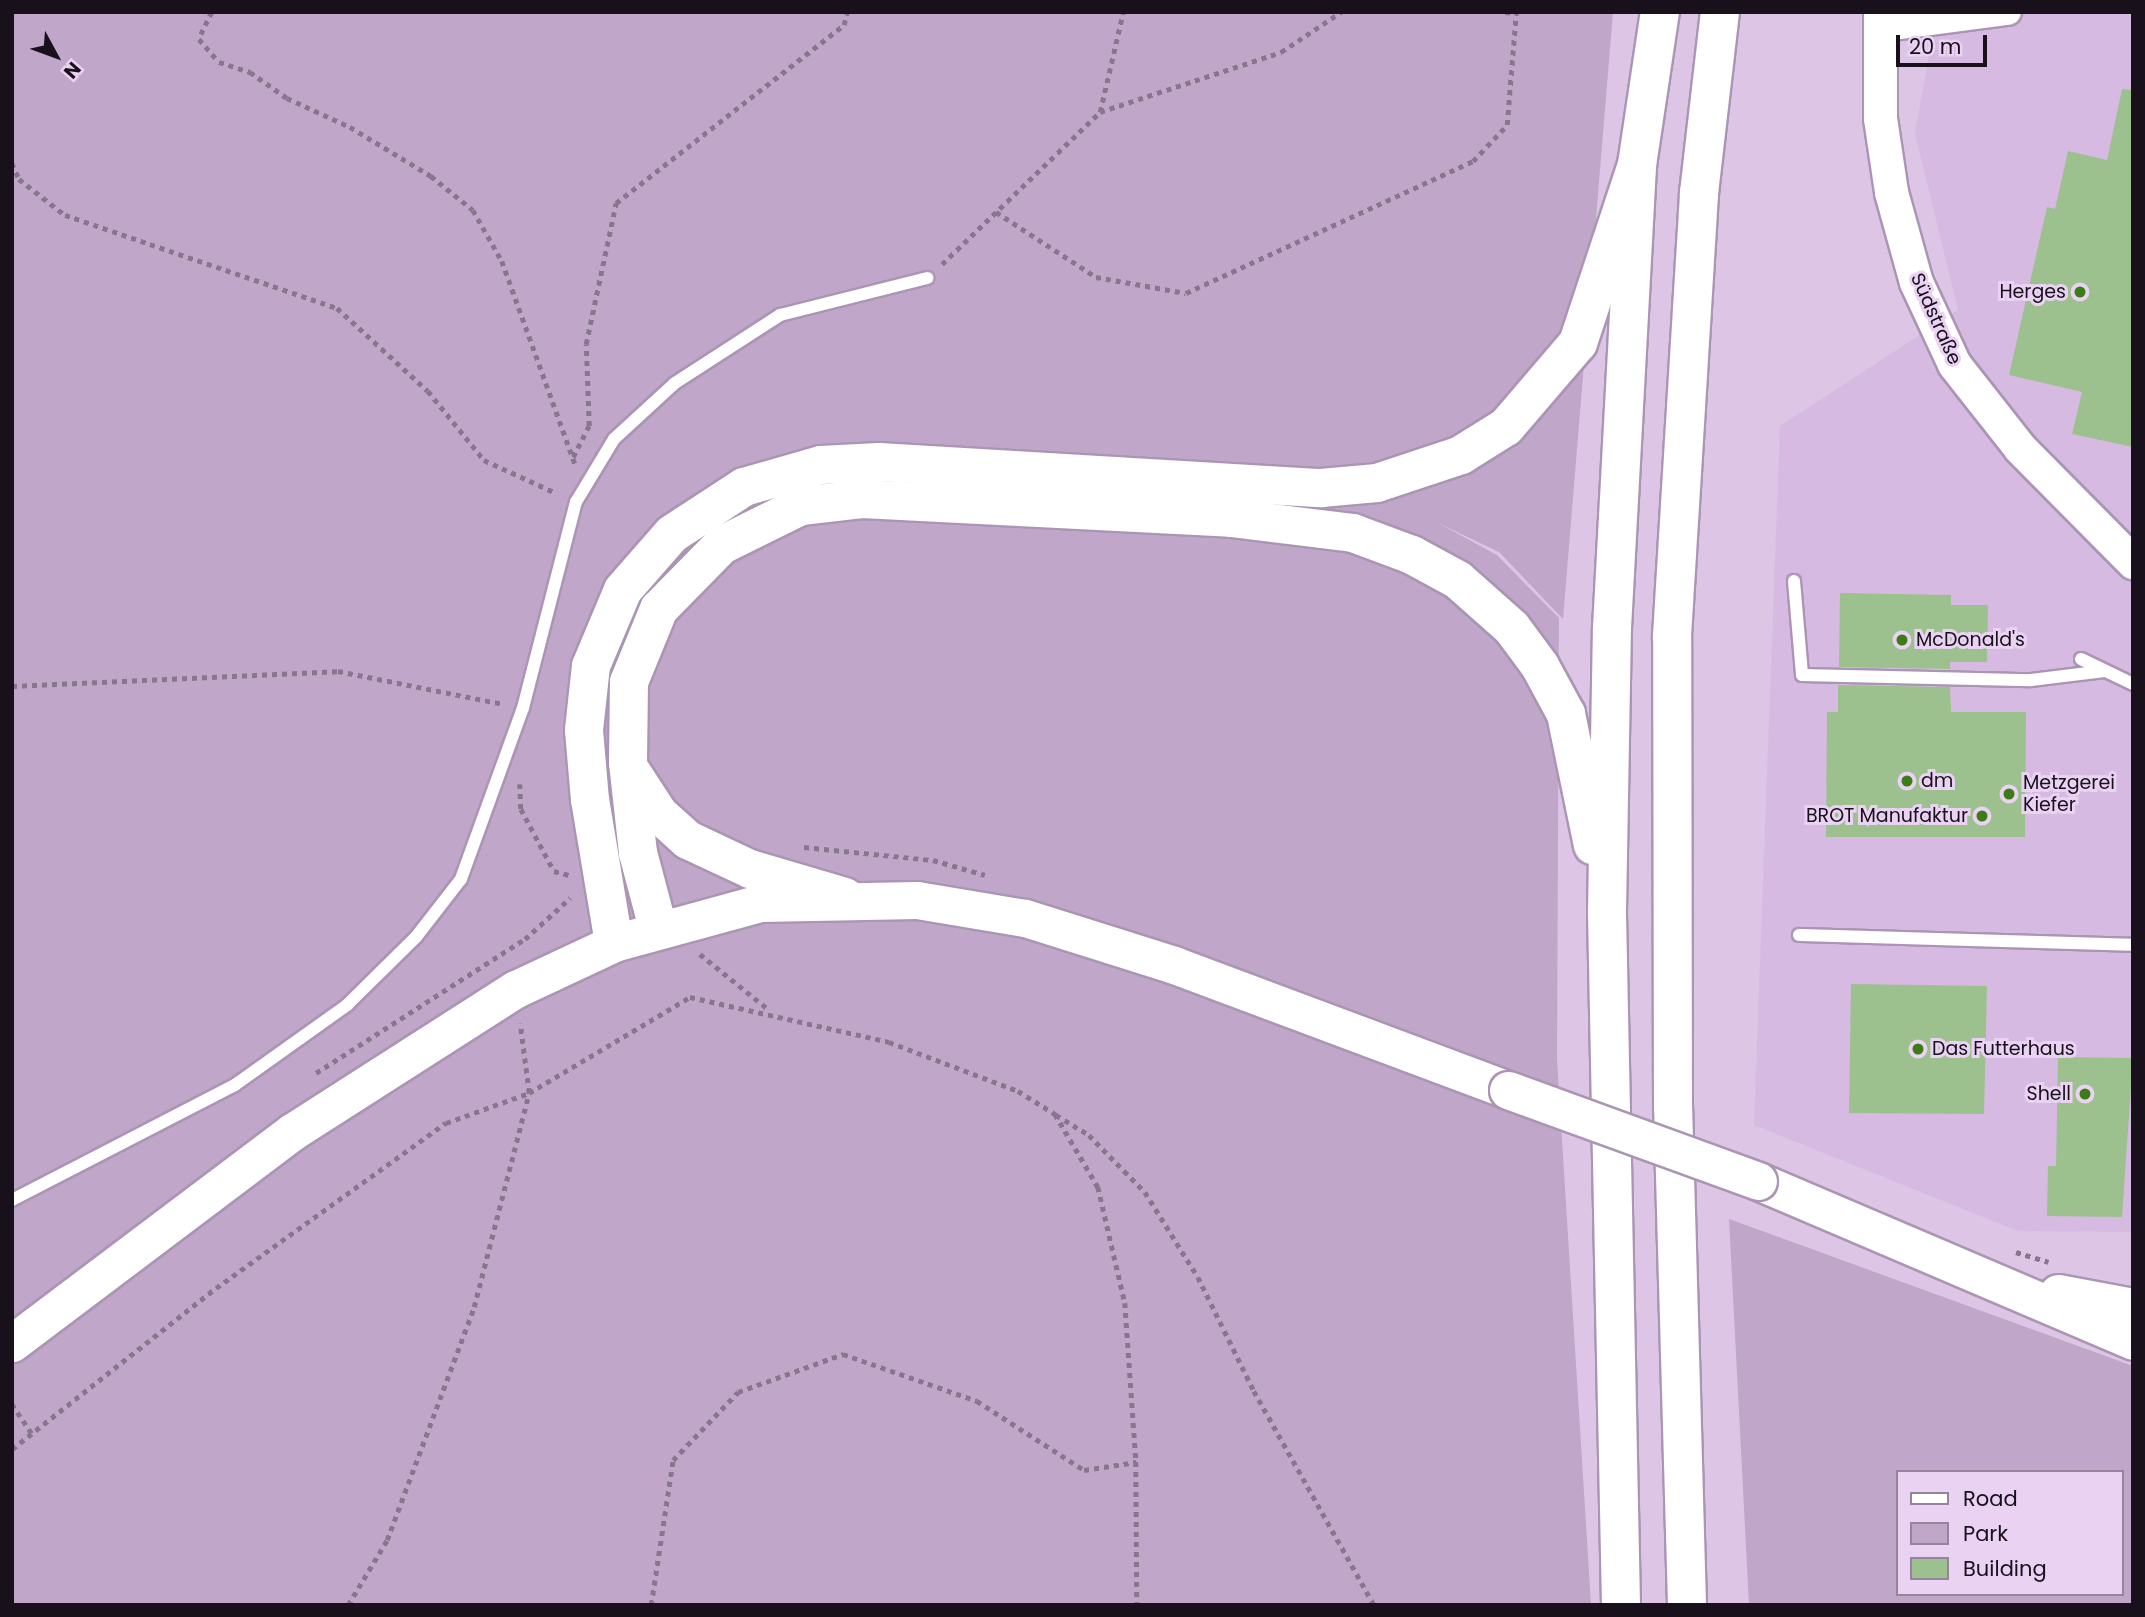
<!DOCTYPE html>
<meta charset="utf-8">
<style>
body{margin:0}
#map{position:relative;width:2145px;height:1617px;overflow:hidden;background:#ddc5e6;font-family:Poppins,sans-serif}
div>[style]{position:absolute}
.built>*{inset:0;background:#d6bae1}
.green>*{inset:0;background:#c0a7ca}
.building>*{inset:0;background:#9dc18e}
.path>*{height:4.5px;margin-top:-2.25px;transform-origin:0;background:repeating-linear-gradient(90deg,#88768e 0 5px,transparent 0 10px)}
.roads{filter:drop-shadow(2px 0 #ab95b4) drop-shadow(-2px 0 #ab95b4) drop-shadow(0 2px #ab95b4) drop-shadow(0 -2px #ab95b4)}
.service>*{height:12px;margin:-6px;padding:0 6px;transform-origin:6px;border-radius:6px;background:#fff}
.minor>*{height:26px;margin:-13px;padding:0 13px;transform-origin:13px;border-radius:13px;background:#fff}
.tertiary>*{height:33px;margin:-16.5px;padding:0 16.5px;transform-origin:16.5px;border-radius:16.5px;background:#fff}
.secondary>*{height:37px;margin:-18.5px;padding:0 18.5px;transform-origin:18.5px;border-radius:18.5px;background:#fff}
.motorway>*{height:38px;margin:-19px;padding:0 19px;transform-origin:19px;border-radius:19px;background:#fff}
.bridges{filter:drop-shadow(2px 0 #ab95b4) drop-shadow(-2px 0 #ab95b4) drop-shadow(0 2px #ab95b4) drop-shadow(0 -2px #ab95b4)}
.secondary-bridge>*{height:37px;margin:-18.5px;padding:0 18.5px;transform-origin:18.5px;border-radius:18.5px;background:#fff}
.dots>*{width:19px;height:19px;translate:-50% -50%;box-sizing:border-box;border:4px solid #ead2f3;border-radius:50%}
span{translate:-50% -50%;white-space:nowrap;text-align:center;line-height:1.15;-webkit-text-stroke:6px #ead2f3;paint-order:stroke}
.poi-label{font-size:19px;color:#18101b}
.right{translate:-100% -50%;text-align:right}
.left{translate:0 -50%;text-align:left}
.street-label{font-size:19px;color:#18101b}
.frame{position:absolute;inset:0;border:14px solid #18101b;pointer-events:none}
.legend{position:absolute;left:1896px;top:1470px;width:228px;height:126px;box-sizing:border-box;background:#ead2f3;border:2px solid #96849d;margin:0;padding:9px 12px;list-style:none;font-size:21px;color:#18101b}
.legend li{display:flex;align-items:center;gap:14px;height:35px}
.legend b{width:35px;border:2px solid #96849d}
.north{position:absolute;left:21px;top:21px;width:70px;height:70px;-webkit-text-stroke:5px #ead2f3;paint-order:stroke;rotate:131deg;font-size:19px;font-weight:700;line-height:28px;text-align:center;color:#18101b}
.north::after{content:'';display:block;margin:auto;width:24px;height:32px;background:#18101b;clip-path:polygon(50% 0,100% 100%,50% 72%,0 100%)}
.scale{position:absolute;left:1896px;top:35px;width:91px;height:32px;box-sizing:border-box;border:4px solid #18101b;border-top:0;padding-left:9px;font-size:21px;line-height:24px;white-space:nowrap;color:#18101b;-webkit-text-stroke:5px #ead2f3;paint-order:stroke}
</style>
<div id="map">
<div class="built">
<i style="clip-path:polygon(1937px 12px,2133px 12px,2133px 1232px,2018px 1231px,1754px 1125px,1780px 426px,1958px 310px,1915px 133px)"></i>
</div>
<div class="green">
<i style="clip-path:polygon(12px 12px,1613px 12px,1563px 619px,1499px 552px,1438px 523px,1497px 555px,1559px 618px,1557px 1059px,1591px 1605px,12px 1605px)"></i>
<i style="clip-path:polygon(evenodd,1729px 1219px,2133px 1366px,2133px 1605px,1749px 1605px,1729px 1219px,1898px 1472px,2122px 1472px,2122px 1594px,1898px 1594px,1898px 1472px)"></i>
</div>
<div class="building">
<i style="clip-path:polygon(2122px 89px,2133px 90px,2133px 447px,2072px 434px,2082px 392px,2009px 375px,2047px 207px,2055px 209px,2068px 151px,2107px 160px)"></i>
<i style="clip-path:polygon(1840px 593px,1951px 595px,1951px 605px,1988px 605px,1987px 662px,1950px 662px,1950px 669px,1839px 667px)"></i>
<i style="clip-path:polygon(1838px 685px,1950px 687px,1951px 712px,2026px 712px,2025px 837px,1826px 837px,1827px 712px,1838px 712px)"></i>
<i style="clip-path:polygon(1851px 984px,1987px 986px,1984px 1114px,1849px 1113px)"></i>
<i style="clip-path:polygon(2058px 1057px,2133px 1058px,2122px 1217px,2047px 1216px,2048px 1166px,2056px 1166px)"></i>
</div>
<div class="path">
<i style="left:212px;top:12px;width:30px;rotate:116deg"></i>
<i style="left:199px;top:39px;width:30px;rotate:49deg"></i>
<i style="left:219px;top:62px;width:33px;rotate:18deg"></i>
<i style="left:250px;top:72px;width:45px;rotate:35.1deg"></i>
<i style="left:287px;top:98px;width:69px;rotate:24.7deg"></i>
<i style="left:350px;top:127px;width:95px;rotate:31.2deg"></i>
<i style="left:431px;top:176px;width:54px;rotate:39deg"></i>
<i style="left:473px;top:210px;width:59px;rotate:60.4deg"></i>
<i style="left:502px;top:261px;width:216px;rotate:70.2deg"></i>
<i style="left:1505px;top:12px;width:11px;rotate:5deg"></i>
<i style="left:1100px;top:112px;width:191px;rotate:-18.3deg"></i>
<i style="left:1281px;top:52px;width:72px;rotate:-33.7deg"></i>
<i style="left:12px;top:163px;width:17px;rotate:66deg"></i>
<i style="left:19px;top:179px;width:58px;rotate:38deg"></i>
<i style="left:65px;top:215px;width:287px;rotate:18.9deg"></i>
<i style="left:337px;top:308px;width:123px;rotate:42.4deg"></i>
<i style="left:428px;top:391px;width:89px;rotate:50.9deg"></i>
<i style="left:484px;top:460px;width:79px;rotate:24.6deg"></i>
<i style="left:996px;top:212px;width:119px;rotate:33deg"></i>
<i style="left:1096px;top:277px;width:91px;rotate:10.1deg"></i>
<i style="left:1186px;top:293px;width:316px;rotate:-24.7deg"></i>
<i style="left:1473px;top:161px;width:50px;rotate:-46.6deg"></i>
<i style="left:1507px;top:125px;width:113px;rotate:-85.4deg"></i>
<i style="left:942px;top:264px;width:219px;rotate:-43.9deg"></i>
<i style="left:1100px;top:112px;width:103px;rotate:-77deg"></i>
<i style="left:573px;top:457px;width:35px;rotate:-63deg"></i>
<i style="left:589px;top:426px;width:82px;rotate:-92.1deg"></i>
<i style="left:586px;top:344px;width:144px;rotate:-78deg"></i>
<i style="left:616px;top:203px;width:289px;rotate:-38deg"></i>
<i style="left:844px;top:25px;width:13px;rotate:-77deg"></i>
<i style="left:12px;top:686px;width:326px;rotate:-2.6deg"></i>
<i style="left:338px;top:671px;width:168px;rotate:11.3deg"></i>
<i style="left:520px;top:784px;width:25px;rotate:88deg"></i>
<i style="left:521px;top:809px;width:70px;rotate:62deg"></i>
<i style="left:554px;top:871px;width:16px;rotate:15deg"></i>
<i style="left:804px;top:847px;width:130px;rotate:5.8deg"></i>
<i style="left:933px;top:860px;width:54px;rotate:16.1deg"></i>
<i style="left:700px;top:954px;width:87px;rotate:39deg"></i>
<i style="left:316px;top:1073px;width:248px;rotate:-32.7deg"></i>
<i style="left:525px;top:939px;width:61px;rotate:-42.3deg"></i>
<i style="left:1056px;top:1115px;width:39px;rotate:31deg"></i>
<i style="left:1089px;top:1135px;width:80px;rotate:45.5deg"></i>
<i style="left:1145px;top:1192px;width:100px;rotate:58.1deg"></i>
<i style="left:1198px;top:1277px;width:127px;rotate:63.8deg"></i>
<i style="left:1254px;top:1391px;width:245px;rotate:60.7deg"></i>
<i style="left:2016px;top:1252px;width:34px;rotate:17deg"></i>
<i style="left:12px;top:1404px;width:37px;rotate:56deg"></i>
<i style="left:12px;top:1449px;width:260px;rotate:-38.3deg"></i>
<i style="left:216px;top:1288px;width:283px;rotate:-35.7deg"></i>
<i style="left:446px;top:1123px;width:88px;rotate:-19.9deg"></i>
<i style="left:529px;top:1093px;width:187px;rotate:-30.8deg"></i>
<i style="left:690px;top:997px;width:204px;rotate:12.7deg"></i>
<i style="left:889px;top:1042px;width:138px;rotate:20.8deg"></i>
<i style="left:1018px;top:1091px;width:44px;rotate:31.9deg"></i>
<i style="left:1055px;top:1114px;width:85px;rotate:59.5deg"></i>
<i style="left:1098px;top:1187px;width:119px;rotate:76.9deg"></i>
<i style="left:1125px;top:1303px;width:159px;rotate:86deg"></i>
<i style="left:1136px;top:1462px;width:143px;rotate:89.6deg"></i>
<i style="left:348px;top:1605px;width:76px;rotate:-59deg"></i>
<i style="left:387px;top:1540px;width:249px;rotate:-69.5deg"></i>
<i style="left:474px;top:1307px;width:221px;rotate:-75.6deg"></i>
<i style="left:529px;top:1093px;width:70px;rotate:-97.4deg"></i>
<i style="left:651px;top:1605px;width:147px;rotate:-81.4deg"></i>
<i style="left:673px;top:1460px;width:94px;rotate:-46.3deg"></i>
<i style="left:738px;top:1392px;width:112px;rotate:-19.9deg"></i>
<i style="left:843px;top:1354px;width:142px;rotate:19.3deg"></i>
<i style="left:977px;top:1401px;width:127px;rotate:32.8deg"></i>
<i style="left:1084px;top:1470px;width:53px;rotate:-8.7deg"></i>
</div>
<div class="roads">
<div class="service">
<i style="left:1794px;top:581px;width:94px;rotate:85.1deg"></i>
<i style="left:1802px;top:675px;width:229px;rotate:1.3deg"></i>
<i style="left:2031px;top:680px;width:74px;rotate:-7deg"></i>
<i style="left:2081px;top:659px;width:58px;rotate:25.7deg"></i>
<i style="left:1799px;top:935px;width:334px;rotate:1.7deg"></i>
<i style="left:12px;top:1200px;width:251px;rotate:-27.3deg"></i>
<i style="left:235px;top:1085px;width:138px;rotate:-35.5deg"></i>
<i style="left:347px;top:1005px;width:97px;rotate:-44.6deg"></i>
<i style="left:416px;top:937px;width:73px;rotate:-52.2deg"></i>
<i style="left:461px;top:879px;width:182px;rotate:-70.1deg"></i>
<i style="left:523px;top:708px;width:213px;rotate:-75.6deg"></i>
<i style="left:576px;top:502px;width:74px;rotate:-58.9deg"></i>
<i style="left:614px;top:439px;width:83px;rotate:-42.6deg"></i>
<i style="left:675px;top:383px;width:125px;rotate:-32.9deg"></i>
<i style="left:780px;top:315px;width:152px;rotate:-14.1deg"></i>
</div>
<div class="minor">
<i style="left:1878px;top:29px;width:131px;rotate:-7.5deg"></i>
</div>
<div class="tertiary">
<i style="left:1880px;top:12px;width:106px;rotate:90deg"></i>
<i style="left:1880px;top:118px;width:75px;rotate:81.5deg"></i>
<i style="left:1891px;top:192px;width:93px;rotate:74.5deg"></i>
<i style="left:1916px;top:282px;width:90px;rotate:65.1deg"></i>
<i style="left:1954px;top:364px;width:107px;rotate:51.8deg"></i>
<i style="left:2020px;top:448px;width:161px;rotate:45.3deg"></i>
</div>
<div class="secondary">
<i style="left:1758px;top:1181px;width:408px;rotate:23.1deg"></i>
<i style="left:2058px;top:1293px;width:76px;rotate:10.6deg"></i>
<i style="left:12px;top:1343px;width:351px;rotate:-37deg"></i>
<i style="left:292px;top:1132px;width:266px;rotate:-32.6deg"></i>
<i style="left:516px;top:989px;width:108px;rotate:-25.1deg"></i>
<i style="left:614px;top:943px;width:151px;rotate:-15.3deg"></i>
<i style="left:760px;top:903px;width:157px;rotate:-1.1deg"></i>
<i style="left:917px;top:900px;width:109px;rotate:9.5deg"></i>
<i style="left:1025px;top:918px;width:156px;rotate:17.5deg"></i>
<i style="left:1174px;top:965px;width:357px;rotate:20.5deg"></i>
</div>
<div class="motorway">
<i style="left:633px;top:774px;width:48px;rotate:57deg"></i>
<i style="left:659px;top:814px;width:39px;rotate:42deg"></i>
<i style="left:688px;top:840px;width:68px;rotate:25.1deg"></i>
<i style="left:750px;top:869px;width:99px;rotate:16.4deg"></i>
<i style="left:658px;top:928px;width:78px;rotate:-104.9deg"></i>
<i style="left:638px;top:853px;width:91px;rotate:-96.3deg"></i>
<i style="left:628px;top:763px;width:81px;rotate:-89.3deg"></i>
<i style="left:629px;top:682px;width:79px;rotate:-67.7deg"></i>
<i style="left:659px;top:609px;width:90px;rotate:-45.5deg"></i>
<i style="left:722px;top:545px;width:88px;rotate:-26.3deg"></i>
<i style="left:801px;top:506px;width:61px;rotate:-6.5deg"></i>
<i style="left:862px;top:499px;width:369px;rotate:2.9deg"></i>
<i style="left:1231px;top:518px;width:123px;rotate:7deg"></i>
<i style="left:1353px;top:533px;width:63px;rotate:20.4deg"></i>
<i style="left:1412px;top:555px;width:52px;rotate:28.5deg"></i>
<i style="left:1458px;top:580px;width:72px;rotate:41.6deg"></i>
<i style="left:1512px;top:628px;width:47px;rotate:53.6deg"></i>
<i style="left:1540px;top:666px;width:55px;rotate:61.6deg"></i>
<i style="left:1566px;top:714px;width:134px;rotate:78.4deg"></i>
<i style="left:614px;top:943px;width:145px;rotate:-99.5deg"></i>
<i style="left:590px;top:800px;width:70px;rotate:-94.9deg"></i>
<i style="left:584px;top:730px;width:64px;rotate:-83.8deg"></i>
<i style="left:591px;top:666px;width:82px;rotate:-67.2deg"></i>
<i style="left:623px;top:590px;width:74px;rotate:-48.8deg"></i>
<i style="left:672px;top:534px;width:86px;rotate:-33.1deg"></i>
<i style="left:744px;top:487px;width:80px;rotate:-15.9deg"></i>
<i style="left:821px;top:465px;width:58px;rotate:-3deg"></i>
<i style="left:879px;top:462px;width:443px;rotate:3.4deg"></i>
<i style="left:1321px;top:488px;width:56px;rotate:-5.1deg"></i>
<i style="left:1377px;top:483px;width:89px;rotate:-18.4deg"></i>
<i style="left:1461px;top:455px;width:53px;rotate:-31.9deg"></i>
<i style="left:1506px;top:427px;width:111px;rotate:-49.4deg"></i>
<i style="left:1578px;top:343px;width:188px;rotate:-71.7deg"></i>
<i style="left:1621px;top:1605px;width:693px;rotate:-91.16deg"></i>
<i style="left:1607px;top:912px;width:284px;rotate:-89deg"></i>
<i style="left:1612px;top:628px;width:464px;rotate:-86.9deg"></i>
<i style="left:1637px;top:165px;width:155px;rotate:-81.5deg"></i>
<i style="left:1687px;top:1605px;width:497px;rotate:-91.6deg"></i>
<i style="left:1673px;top:1108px;width:472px;rotate:-90.1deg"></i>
<i style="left:1672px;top:636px;width:444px;rotate:-86.5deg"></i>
<i style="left:1699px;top:193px;width:182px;rotate:-83.4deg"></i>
</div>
</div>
<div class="bridges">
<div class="secondary-bridge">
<i style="left:1508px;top:1090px;width:266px;rotate:20deg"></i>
</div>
</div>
<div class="dots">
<i style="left:2080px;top:292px;background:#3d7b17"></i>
<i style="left:1902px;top:640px;background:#3d7b17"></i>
<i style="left:1907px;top:781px;background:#3d7b17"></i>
<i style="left:2009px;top:794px;background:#3d7b17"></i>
<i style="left:1982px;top:816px;background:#3d7b17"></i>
<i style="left:1918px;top:1049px;background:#3d7b17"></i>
<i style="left:2085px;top:1094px;background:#3d7b17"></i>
</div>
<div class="poi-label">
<span class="right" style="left:2066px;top:292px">Herges</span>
<span class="left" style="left:1916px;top:640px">McDonald's</span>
<span class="left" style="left:1921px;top:781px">dm</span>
<span class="left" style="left:2023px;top:794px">Metzgerei<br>Kiefer</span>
<span class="right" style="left:1968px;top:816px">BROT Manufaktur</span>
<span class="left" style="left:1932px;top:1049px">Das Futterhaus</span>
<span class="right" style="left:2071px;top:1094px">Shell</span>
</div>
<div class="street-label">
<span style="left:1936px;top:319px;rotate:66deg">Südstraße</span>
</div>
<div class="frame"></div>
<ul class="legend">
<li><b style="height:9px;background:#fff"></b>Road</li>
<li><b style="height:19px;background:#c0a7ca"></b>Park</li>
<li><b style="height:19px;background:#9dc18e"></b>Building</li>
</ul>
<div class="north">N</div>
<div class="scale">20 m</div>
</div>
